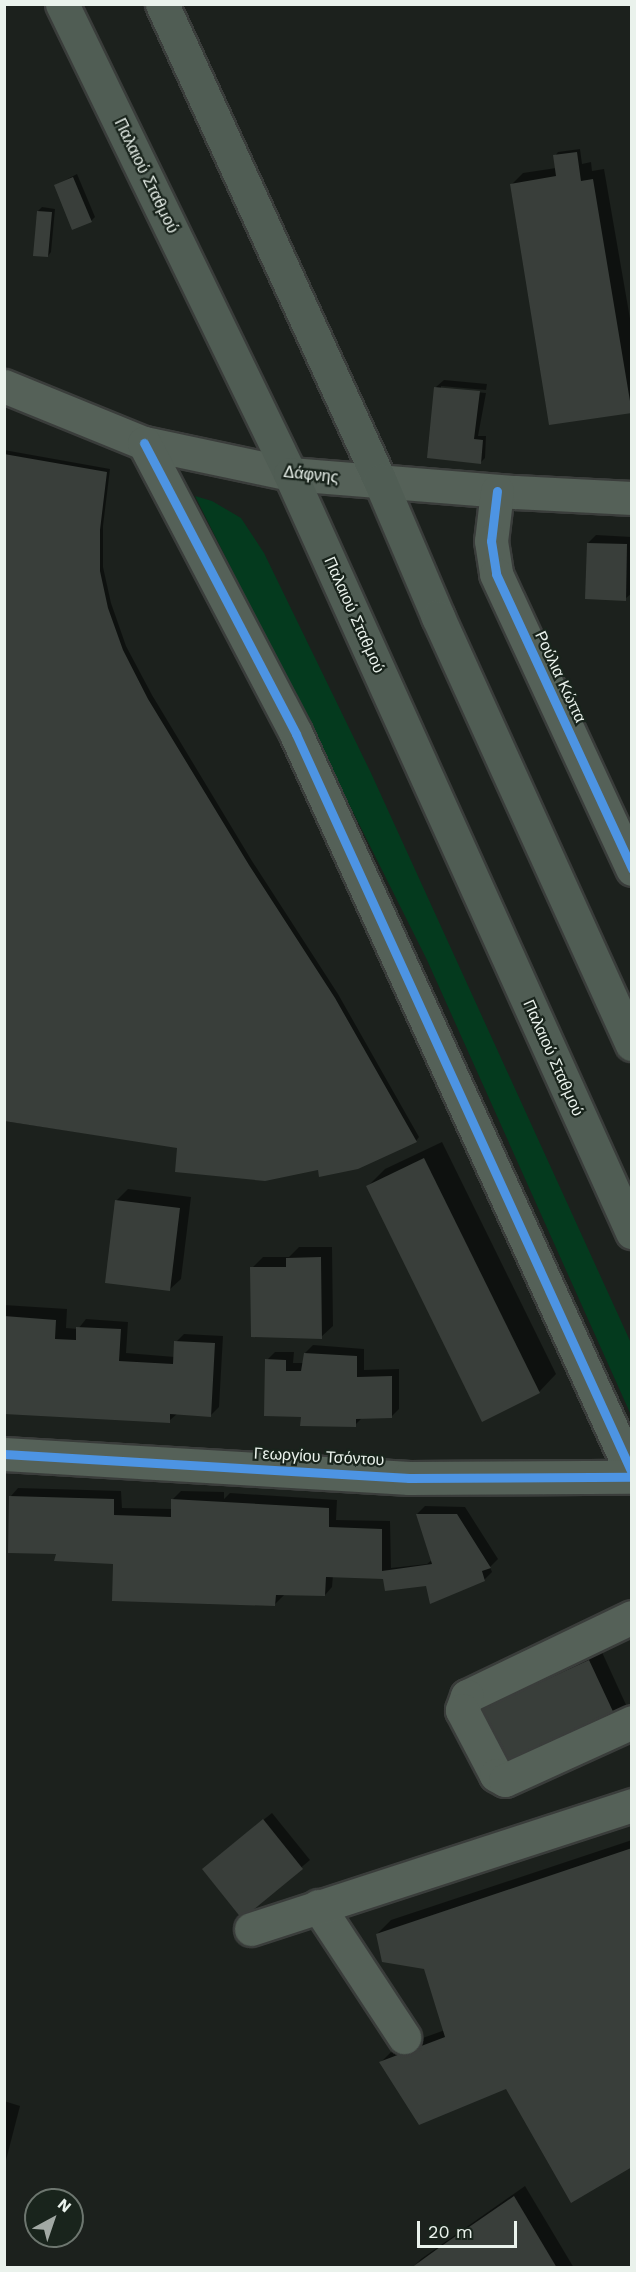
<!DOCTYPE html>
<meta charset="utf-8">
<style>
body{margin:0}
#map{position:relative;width:636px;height:2272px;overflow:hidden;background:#1c211d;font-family:"Work Sans",sans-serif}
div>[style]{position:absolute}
.green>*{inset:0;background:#043a1e}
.shadow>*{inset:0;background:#0007}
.building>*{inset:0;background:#393e3a}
.roads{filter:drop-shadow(2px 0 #3a3d3b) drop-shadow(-2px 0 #3a3d3b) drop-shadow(0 2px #3a3d3b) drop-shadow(0 -2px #3a3d3b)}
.minor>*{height:33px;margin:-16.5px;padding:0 16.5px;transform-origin:16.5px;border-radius:16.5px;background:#556158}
.highway>*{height:33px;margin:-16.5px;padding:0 16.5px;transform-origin:16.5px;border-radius:16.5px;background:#505d54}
.cycleway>*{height:9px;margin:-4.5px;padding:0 4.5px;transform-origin:4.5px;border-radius:4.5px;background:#4d94e3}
span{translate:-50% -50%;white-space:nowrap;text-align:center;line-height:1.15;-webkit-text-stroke:4.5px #19241c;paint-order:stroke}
.street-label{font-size:16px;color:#eaf2ec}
.frame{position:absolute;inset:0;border:6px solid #eaf2ec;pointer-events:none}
.north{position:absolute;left:24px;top:2188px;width:60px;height:60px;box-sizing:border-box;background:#19241c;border:2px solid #6d766f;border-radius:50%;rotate:40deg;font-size:16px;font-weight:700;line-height:24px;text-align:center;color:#eaf2ec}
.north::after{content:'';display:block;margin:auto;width:21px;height:27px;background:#a2a9a4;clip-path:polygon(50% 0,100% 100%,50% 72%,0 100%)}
.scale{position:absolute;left:417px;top:2221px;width:100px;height:27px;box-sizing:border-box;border:3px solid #eaf2ec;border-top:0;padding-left:8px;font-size:18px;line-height:21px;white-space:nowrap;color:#eaf2ec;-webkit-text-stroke:4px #19241c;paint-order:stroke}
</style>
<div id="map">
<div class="green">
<i style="clip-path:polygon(195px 496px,212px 501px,241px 518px,264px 553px,371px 773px,631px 1343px,631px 1415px,427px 960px)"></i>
</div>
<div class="shadow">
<i style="clip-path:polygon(580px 149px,582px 164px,591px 162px,592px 171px,604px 169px,632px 330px,632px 412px,512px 184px,523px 173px,556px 168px,555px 156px,558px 152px)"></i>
<i style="clip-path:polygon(77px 174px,95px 217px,91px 221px,56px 185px)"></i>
<i style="clip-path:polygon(42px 207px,55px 209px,51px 252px,48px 256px,38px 211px)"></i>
<i style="clip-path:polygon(444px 380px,487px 384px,486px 390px,441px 386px,441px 389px,486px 393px,478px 436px,486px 436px,485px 458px,481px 462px,436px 387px)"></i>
<i style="clip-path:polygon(4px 450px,110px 469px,103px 526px,103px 567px,111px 603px,126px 646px,152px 695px,252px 861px,338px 994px,419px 1137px,416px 1141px,178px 1147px,4px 1121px)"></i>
<i style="clip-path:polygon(596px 535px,632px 537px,632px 593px,625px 599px,588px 543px)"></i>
<i style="clip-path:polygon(442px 1142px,556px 1374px,539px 1392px,368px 1186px,385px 1169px)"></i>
<i style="clip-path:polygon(128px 1189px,191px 1197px,181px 1279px,169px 1290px,117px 1200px)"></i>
<i style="clip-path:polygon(299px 1247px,332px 1247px,333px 1326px,321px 1337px,252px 1268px,263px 1257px,289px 1257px)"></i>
<i style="clip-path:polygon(4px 1305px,67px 1309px,66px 1328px,78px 1329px,86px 1319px,128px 1322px,126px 1353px,175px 1357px,176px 1342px,184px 1334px,223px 1336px,219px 1407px,211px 1415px,178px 1413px,169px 1421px,4px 1412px)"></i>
<i style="clip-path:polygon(313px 1345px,364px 1349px,364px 1370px,399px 1369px,399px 1409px,391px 1417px,363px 1417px,355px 1425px,302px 1416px,267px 1360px,275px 1352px,294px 1352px,293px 1363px,304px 1363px,305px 1353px)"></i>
<i style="clip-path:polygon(18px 1488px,121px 1491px,122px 1508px,173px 1509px,173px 1499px,181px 1491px,224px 1492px,224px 1499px,230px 1493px,337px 1500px,336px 1520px,390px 1521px,391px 1568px,427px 1564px,432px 1560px,417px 1514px,425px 1506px,465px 1507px,498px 1559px,490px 1567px,492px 1572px,484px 1580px,427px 1583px,385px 1577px,333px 1575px,332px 1587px,325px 1595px,286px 1593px,275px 1604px,114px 1562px,58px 1553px,11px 1496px)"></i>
<i style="clip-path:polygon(601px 1650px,627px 1707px,616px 1719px,483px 1710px,495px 1698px)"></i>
<i style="clip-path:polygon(272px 1813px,310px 1860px,242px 1917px,212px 1861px)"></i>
<i style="clip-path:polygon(632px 1840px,632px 2165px,507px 2087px,381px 2062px,395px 2048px,445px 2030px,425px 1968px,377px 1934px,391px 1920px)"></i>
<i style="clip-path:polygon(4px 2101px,20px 2106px,4px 2168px)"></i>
<i style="clip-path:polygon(525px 2186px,574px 2268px,412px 2268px,421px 2259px)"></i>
</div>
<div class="building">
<i style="clip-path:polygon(577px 152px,581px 181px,593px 179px,632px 413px,549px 425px,510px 184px,556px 176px,553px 155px)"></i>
<i style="clip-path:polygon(73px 177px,92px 222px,72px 230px,54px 185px)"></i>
<i style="clip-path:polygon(37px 211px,52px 212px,48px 257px,33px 256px)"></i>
<i style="clip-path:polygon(434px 387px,480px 391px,474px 439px,483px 440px,481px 464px,427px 458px)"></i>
<i style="clip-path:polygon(4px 454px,107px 472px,100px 530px,100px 571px,108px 608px,123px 650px,148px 699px,249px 865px,335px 998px,417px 1142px,358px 1169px,319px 1177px,318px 1170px,265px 1181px,175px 1172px,177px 1148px,4px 1121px)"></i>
<i style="clip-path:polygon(587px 543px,627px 544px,626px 601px,585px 599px)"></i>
<i style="clip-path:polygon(424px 1158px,540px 1393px,482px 1422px,366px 1186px)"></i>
<i style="clip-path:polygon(115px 1200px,180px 1208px,170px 1291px,105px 1283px)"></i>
<i style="clip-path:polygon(321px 1257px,322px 1339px,251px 1337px,250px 1267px,286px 1267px,286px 1258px)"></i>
<i style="clip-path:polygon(4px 1316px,56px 1320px,55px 1339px,76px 1340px,76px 1327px,121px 1329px,119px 1361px,173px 1364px,174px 1341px,215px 1343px,211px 1417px,170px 1414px,170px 1423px,4px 1414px)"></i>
<i style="clip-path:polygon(304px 1353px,357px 1356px,357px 1377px,392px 1376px,392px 1418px,356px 1419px,356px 1427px,300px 1426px,301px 1417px,264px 1416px,265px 1359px,286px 1360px,286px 1371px,301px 1371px)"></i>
<i style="clip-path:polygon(9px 1496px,114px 1499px,114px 1515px,171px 1517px,171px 1499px,329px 1508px,329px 1527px,382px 1529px,382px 1571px,432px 1564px,416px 1514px,457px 1514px,491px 1568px,482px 1571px,485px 1581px,430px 1604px,426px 1586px,385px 1591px,383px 1579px,326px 1577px,325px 1596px,276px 1595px,275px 1606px,112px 1601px,113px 1564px,54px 1561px,56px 1554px,8px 1553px)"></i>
<i style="clip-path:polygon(589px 1660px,617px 1720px,509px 1769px,482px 1709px)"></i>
<i style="clip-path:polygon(263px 1819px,303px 1869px,242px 1919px,202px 1869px)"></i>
<i style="clip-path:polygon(632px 1848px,632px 2167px,571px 2203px,506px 2089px,419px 2125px,379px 2062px,445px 2037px,424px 1969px,382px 1962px,376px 1934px)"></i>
<i style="clip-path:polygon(514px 2196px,557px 2268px,411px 2268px,440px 2247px)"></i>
</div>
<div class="roads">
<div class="minor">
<i style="left:4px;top:386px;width:151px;rotate:22.2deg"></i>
<i style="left:144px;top:443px;width:149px;rotate:12deg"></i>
<i style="left:290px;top:474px;width:226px;rotate:4.6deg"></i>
<i style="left:515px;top:492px;width:117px;rotate:2.9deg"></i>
<i style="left:144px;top:443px;width:328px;rotate:62.4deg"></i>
<i style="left:296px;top:734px;width:812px;rotate:65.55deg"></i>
<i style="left:497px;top:491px;width:50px;rotate:96.8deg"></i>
<i style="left:491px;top:541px;width:33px;rotate:81deg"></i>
<i style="left:496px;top:574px;width:325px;rotate:65.2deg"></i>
<i style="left:4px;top:1454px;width:406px;rotate:3.4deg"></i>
<i style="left:409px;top:1478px;width:223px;rotate:-0.3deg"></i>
<i style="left:632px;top:1617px;width:183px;rotate:154.4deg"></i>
<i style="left:467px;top:1696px;width:15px;rotate:110deg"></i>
<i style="left:462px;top:1710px;width:73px;rotate:62.4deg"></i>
<i style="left:496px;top:1775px;width:10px;rotate:29deg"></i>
<i style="left:505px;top:1780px;width:140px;rotate:-24.5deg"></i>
<i style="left:318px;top:1906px;width:157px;rotate:56.7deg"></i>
<i style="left:251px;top:1929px;width:401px;rotate:-18deg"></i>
</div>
<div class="highway">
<i style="left:62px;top:4px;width:522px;rotate:64.12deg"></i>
<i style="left:290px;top:474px;width:832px;rotate:65.72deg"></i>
<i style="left:162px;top:4px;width:524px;rotate:65.44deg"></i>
<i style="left:380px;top:481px;width:148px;rotate:66.9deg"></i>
<i style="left:438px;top:617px;width:469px;rotate:65.6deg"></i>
</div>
</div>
<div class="cycleway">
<i style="left:144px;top:443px;width:328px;rotate:62.4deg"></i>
<i style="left:296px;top:734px;width:812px;rotate:65.55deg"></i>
<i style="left:497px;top:491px;width:50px;rotate:96.8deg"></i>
<i style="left:491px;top:541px;width:33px;rotate:81deg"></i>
<i style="left:496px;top:574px;width:325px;rotate:65.2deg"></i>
<i style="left:4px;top:1454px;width:406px;rotate:3.4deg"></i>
<i style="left:409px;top:1478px;width:223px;rotate:-0.3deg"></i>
</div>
<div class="street-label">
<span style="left:146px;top:176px;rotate:64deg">Παλαιού Σταθμού</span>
<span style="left:311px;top:475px;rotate:6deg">Δάφνης</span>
<span style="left:354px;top:615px;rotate:66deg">Παλαιού Σταθμού</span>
<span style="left:560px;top:677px;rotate:65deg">Ρούλια Κώττα</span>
<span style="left:553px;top:1058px;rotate:66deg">Παλαιού Σταθμού</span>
<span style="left:319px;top:1457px;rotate:3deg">Γεωργίου Τσόντου</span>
</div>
<div class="frame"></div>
<div class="north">N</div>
<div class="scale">20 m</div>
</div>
